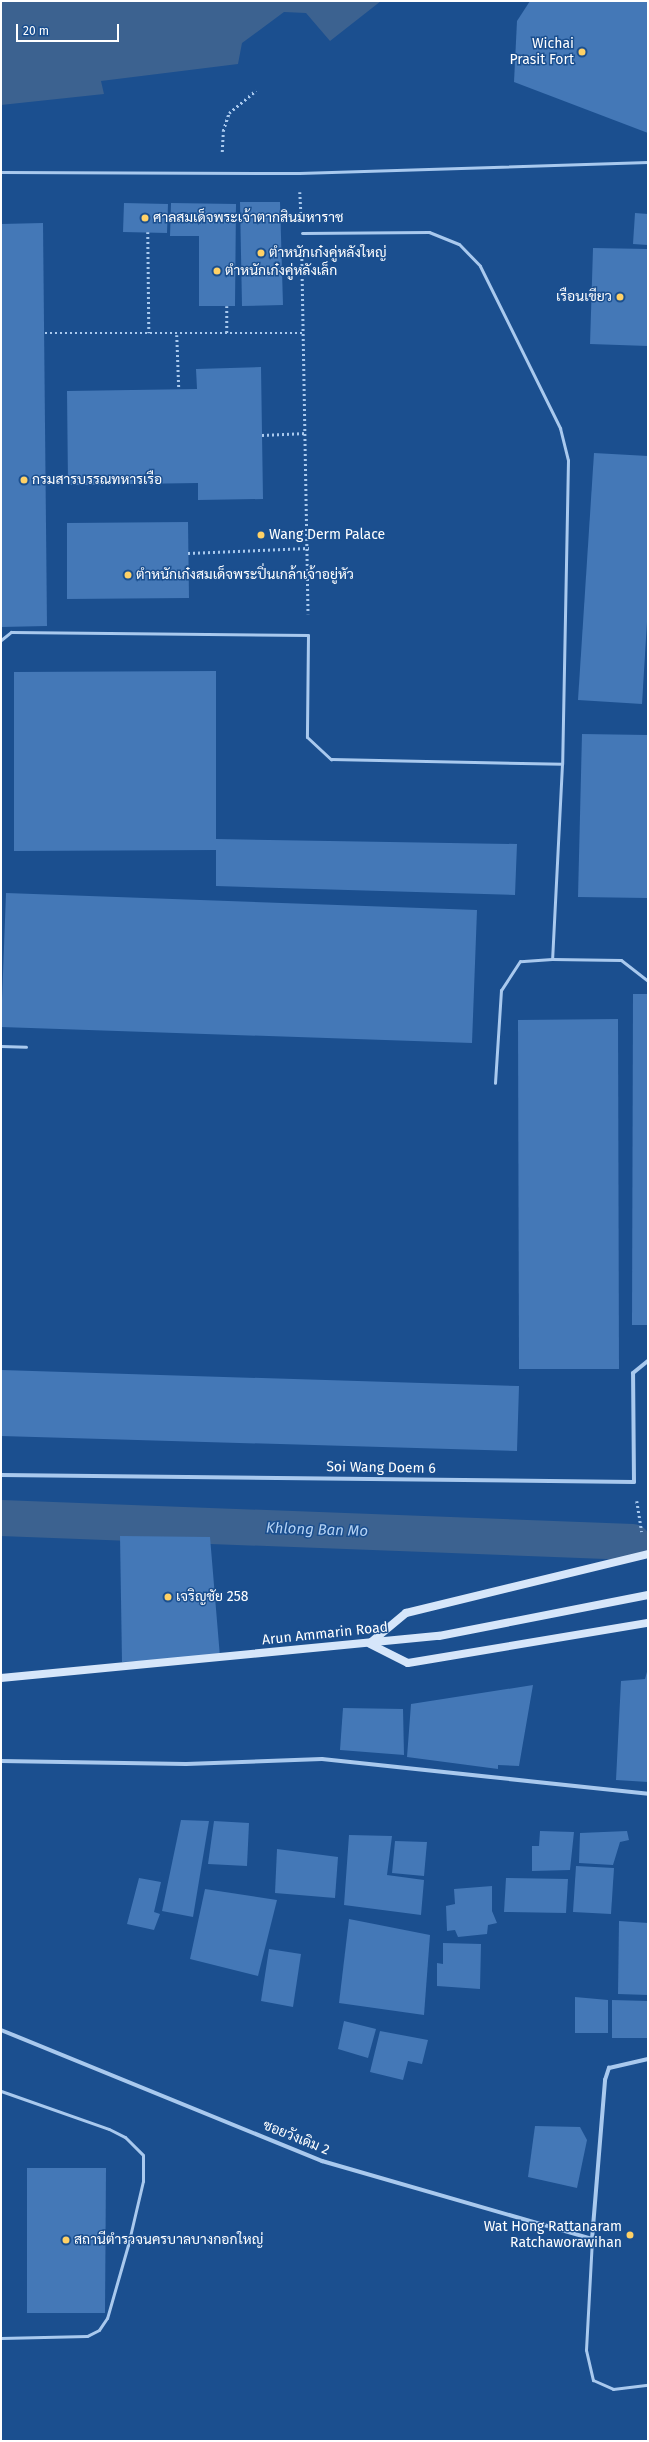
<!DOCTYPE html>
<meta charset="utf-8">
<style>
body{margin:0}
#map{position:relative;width:649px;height:2442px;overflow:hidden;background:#1b4f8f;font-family:"Fira Sans",Sarabun,sans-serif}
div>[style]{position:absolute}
.water>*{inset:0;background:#3c6290}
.canal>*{height:36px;margin:-18px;padding:0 18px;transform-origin:18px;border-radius:18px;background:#3c6290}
.building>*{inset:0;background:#4478b7}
.path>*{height:2.5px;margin-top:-1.25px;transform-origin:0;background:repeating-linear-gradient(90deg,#a9c9ee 0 2px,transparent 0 5px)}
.lane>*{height:3px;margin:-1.5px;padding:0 1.5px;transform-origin:1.5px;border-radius:1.5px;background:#a9c9ee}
.street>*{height:4px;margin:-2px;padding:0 2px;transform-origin:2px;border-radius:2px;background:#a9c9ee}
.secondary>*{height:8px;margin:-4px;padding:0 4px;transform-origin:4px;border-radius:4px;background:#d6e6fa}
.dots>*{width:11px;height:11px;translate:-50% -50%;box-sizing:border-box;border:2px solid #1b4f8f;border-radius:50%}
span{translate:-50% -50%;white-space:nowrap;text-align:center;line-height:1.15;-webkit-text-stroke:3px #1b4f8f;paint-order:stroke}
.poi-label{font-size:14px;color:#fff}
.right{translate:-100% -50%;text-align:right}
.left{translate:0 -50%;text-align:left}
.street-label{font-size:14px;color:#fff}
.water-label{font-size:15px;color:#b5d3f5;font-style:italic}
.frame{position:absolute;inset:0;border:2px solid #fff;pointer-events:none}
.scale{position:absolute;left:16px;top:24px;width:103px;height:18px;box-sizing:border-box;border:2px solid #fff;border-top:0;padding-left:5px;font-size:12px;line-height:14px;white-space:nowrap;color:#fff;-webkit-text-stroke:3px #1b4f8f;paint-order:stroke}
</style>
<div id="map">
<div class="water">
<i style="clip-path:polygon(1px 1px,381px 1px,330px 41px,306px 13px,284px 12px,242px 43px,238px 64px,101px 81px,104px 94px,1px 105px)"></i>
</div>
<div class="canal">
<i style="left:1px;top:1518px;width:632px;rotate:2.17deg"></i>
</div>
<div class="building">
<i style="clip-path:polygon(530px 1px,648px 1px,648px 133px,514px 82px,517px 21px)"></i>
<i style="clip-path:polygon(240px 202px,280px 202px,283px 305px,242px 306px)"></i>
<i style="clip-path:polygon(124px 203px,168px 204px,167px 233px,123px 232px)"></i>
<i style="clip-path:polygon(171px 203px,236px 204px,235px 306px,199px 306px,199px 236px,170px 236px)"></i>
<i style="clip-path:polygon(635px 213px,648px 214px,648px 245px,633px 244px)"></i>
<i style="clip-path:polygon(43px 223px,47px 626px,1px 627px,1px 224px)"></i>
<i style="clip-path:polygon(593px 248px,648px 249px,648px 346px,590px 344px)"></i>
<i style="clip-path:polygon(261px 367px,263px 499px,198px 500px,198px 483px,68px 485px,67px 391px,197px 389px,196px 369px)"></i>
<i style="clip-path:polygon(594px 453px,648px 456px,648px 605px,642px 704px,578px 700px)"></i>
<i style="clip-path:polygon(188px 522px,189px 598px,67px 599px,67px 523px)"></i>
<i style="clip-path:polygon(216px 671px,216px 839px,517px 844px,515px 895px,216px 886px,216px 850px,14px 851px,14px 672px)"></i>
<i style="clip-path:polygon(582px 734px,648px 735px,647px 898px,578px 897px)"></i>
<i style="clip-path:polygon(6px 893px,477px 910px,472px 1043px,1px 1027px)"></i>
<i style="clip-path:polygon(633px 994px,648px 994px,648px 1325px,632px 1325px)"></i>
<i style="clip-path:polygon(618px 1019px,619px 1369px,519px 1369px,518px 1020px)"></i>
<i style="clip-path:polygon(1px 1370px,519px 1386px,517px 1451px,1px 1436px)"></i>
<i style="clip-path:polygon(120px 1536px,210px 1537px,220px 1657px,122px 1662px)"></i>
<i style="clip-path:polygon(648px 1668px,648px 1782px,616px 1780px,621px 1681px,645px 1679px)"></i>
<i style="clip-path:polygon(533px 1685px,519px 1766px,498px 1765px,498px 1769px,407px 1757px,411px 1704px)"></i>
<i style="clip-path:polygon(343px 1708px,403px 1709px,404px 1755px,340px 1750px)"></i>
<i style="clip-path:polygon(181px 1820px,209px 1821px,193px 1917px,162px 1911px)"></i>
<i style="clip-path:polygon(214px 1821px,249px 1823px,247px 1866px,208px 1864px)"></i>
<i style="clip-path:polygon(540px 1831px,574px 1832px,570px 1870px,532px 1871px,532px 1846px,539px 1846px)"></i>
<i style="clip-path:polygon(627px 1831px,629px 1840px,620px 1842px,613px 1865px,579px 1863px,580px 1833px)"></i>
<i style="clip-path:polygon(349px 1835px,392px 1836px,387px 1875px,424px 1880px,421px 1915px,344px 1905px)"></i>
<i style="clip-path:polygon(395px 1841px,427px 1842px,424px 1876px,392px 1873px)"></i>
<i style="clip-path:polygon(277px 1849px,338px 1857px,335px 1898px,275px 1893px)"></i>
<i style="clip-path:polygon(576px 1866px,614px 1868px,611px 1914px,573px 1912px)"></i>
<i style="clip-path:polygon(139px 1878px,161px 1882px,154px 1912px,160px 1914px,154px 1930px,127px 1924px)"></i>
<i style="clip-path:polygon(506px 1878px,568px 1879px,566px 1913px,504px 1912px)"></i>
<i style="clip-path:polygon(492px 1886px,492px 1911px,497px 1923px,488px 1925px,487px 1934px,458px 1937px,455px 1930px,447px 1931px,446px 1906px,455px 1904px,454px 1889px)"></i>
<i style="clip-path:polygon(205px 1889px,277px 1900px,258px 1976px,190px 1959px)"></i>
<i style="clip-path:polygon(349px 1919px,430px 1935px,424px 2015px,339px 2003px)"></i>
<i style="clip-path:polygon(619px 1921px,648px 1923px,648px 1995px,618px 1994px)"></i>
<i style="clip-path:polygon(443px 1943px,481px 1944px,480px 1989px,437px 1986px,437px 1963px,443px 1964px)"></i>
<i style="clip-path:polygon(269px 1949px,301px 1954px,293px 2007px,261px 2001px)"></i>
<i style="clip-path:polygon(575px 1997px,608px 2000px,608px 2033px,575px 2033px)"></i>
<i style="clip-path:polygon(612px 2000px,648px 2001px,648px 2038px,612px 2038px)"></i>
<i style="clip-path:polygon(344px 2021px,376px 2029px,368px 2058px,338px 2049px)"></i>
<i style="clip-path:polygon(380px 2031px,428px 2040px,422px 2064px,408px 2061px,403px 2080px,370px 2072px)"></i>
<i style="clip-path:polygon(535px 2126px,580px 2127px,587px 2140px,577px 2188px,528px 2177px)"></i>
<i style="clip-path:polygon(27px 2168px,106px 2168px,105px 2313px,27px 2313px)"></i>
</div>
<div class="path">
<i style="left:222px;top:152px;width:21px;rotate:-87deg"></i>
<i style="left:223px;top:131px;width:19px;rotate:-72deg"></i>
<i style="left:229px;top:113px;width:35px;rotate:-40deg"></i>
<i style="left:300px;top:192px;width:21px;rotate:87deg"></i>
<i style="left:148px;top:232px;width:101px;rotate:89.4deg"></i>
<i style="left:302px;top:254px;width:360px;rotate:89deg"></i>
<i style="left:227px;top:306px;width:28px;rotate:90deg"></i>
<i style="left:45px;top:333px;width:260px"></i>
<i style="left:177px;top:335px;width:54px;rotate:87.9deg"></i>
<i style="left:262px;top:435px;width:45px;rotate:-2.5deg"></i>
<i style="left:188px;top:553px;width:121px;rotate:-2.4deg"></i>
<i style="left:637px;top:1501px;width:31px;rotate:81deg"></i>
</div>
<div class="lane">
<i style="left:1px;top:172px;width:298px;rotate:0.2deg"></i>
<i style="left:299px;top:173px;width:349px;rotate:-1.8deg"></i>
<i style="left:302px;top:233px;width:127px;rotate:-0.5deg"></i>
<i style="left:429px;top:232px;width:32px;rotate:22deg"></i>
<i style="left:459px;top:244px;width:30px;rotate:46deg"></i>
<i style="left:480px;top:266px;width:181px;rotate:63.7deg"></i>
<i style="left:560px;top:428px;width:33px;rotate:76deg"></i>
<i style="left:568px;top:460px;width:304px;rotate:91.1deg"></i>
<i style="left:562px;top:764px;width:195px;rotate:92.9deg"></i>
<i style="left:552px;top:959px;width:32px;rotate:176deg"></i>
<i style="left:520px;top:961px;width:35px;rotate:123deg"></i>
<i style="left:501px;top:990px;width:93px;rotate:93.7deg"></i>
<i style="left:1px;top:640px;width:13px;rotate:-39deg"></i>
<i style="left:11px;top:632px;width:297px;rotate:0.6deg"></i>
<i style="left:308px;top:635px;width:102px;rotate:90.6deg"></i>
<i style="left:307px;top:737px;width:33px;rotate:43deg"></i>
<i style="left:331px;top:759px;width:231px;rotate:1.2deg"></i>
<i style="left:552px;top:959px;width:69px;rotate:0.8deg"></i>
<i style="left:621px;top:960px;width:34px;rotate:38deg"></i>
<i style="left:1px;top:1046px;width:25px;rotate:2deg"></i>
<i style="left:1px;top:2091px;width:114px;rotate:19.4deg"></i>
<i style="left:109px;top:2129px;width:18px;rotate:27deg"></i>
<i style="left:125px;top:2137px;width:25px;rotate:45deg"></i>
<i style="left:143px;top:2155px;width:26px;rotate:90deg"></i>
<i style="left:143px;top:2181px;width:66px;rotate:103.2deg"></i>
<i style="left:128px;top:2245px;width:76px;rotate:106deg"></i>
<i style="left:107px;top:2318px;width:14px;rotate:124deg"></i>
<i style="left:99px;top:2330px;width:13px;rotate:153deg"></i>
<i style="left:87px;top:2336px;width:86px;rotate:178.7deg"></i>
<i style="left:592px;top:2239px;width:111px;rotate:93.1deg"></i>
<i style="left:586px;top:2350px;width:31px;rotate:77deg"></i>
<i style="left:593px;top:2380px;width:22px;rotate:24deg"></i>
<i style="left:613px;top:2389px;width:35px;rotate:-7deg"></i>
</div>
<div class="street">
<i style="left:1px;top:1475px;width:633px;rotate:0.63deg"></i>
<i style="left:634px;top:1482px;width:109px;rotate:-90.5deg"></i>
<i style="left:633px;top:1373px;width:19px;rotate:-39deg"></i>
<i style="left:1px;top:1761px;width:185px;rotate:0.9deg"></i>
<i style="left:186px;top:1764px;width:136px;rotate:-2.1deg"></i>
<i style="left:322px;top:1759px;width:328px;rotate:6.1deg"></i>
<i style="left:1px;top:2030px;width:347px;rotate:22.2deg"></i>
<i style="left:322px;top:2161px;width:281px;rotate:16.1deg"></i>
<i style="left:592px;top:2239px;width:160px;rotate:-85.3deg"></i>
<i style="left:605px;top:2080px;width:13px;rotate:-72deg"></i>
<i style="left:609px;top:2068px;width:40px;rotate:-13deg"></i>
</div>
<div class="secondary">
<i style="left:370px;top:1643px;width:47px;rotate:-39.8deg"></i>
<i style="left:406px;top:1613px;width:249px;rotate:-13.7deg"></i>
<i style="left:370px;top:1644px;width:42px;rotate:26.6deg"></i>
<i style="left:408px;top:1663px;width:243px;rotate:-9.5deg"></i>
<i style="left:1px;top:1678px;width:440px;rotate:-5.5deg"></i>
<i style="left:439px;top:1636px;width:213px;rotate:-11.1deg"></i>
</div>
<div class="dots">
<i style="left:582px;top:52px;background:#ffd166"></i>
<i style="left:145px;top:218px;background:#ffd166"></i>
<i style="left:261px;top:253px;background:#ffd166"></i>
<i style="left:217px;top:271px;background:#ffd166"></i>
<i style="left:620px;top:297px;background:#ffd166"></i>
<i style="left:24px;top:480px;background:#ffd166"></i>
<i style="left:261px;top:535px;background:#ffd166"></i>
<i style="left:128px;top:575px;background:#ffd166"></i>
<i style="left:168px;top:1597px;background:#ffd166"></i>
<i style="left:630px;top:2235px;background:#ffd166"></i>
<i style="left:66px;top:2240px;background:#ffd166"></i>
</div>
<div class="poi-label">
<span class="right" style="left:574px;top:52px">Wichai<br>Prasit Fort</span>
<span class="left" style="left:153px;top:218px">ศาลสมเด็จพระเจ้าตากสินมหาราช</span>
<span class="left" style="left:269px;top:253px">ตำหนักเก๋งคู่หลังใหญ่</span>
<span class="left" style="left:225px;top:271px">ตำหนักเก๋งคู่หลังเล็ก</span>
<span class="right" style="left:612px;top:297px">เรือนเขียว</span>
<span class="left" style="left:32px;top:480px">กรมสารบรรณทหารเรือ</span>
<span class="left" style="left:269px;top:535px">Wang Derm Palace</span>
<span class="left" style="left:136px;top:575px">ตำหนักเก๋งสมเด็จพระปิ่นเกล้าเจ้าอยู่หัว</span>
<span class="left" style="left:176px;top:1597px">เจริญชัย 258</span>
<span class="right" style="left:622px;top:2235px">Wat Hong Rattanaram<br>Ratchaworawihan</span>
<span class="left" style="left:74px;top:2240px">สถานีตำรวจนครบาลบางกอกใหญ่</span>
</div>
<div class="street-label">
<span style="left:381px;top:1468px;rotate:1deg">Soi Wang Doem 6</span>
<span style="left:325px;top:1634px;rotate:-6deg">Arun Ammarin Road</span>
<span style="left:296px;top:2138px;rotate:22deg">ซอยวังเดิม 2</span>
</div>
<div class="water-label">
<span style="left:317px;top:1530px;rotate:2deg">Khlong Ban Mo</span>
</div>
<div class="frame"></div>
<div class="scale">20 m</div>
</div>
